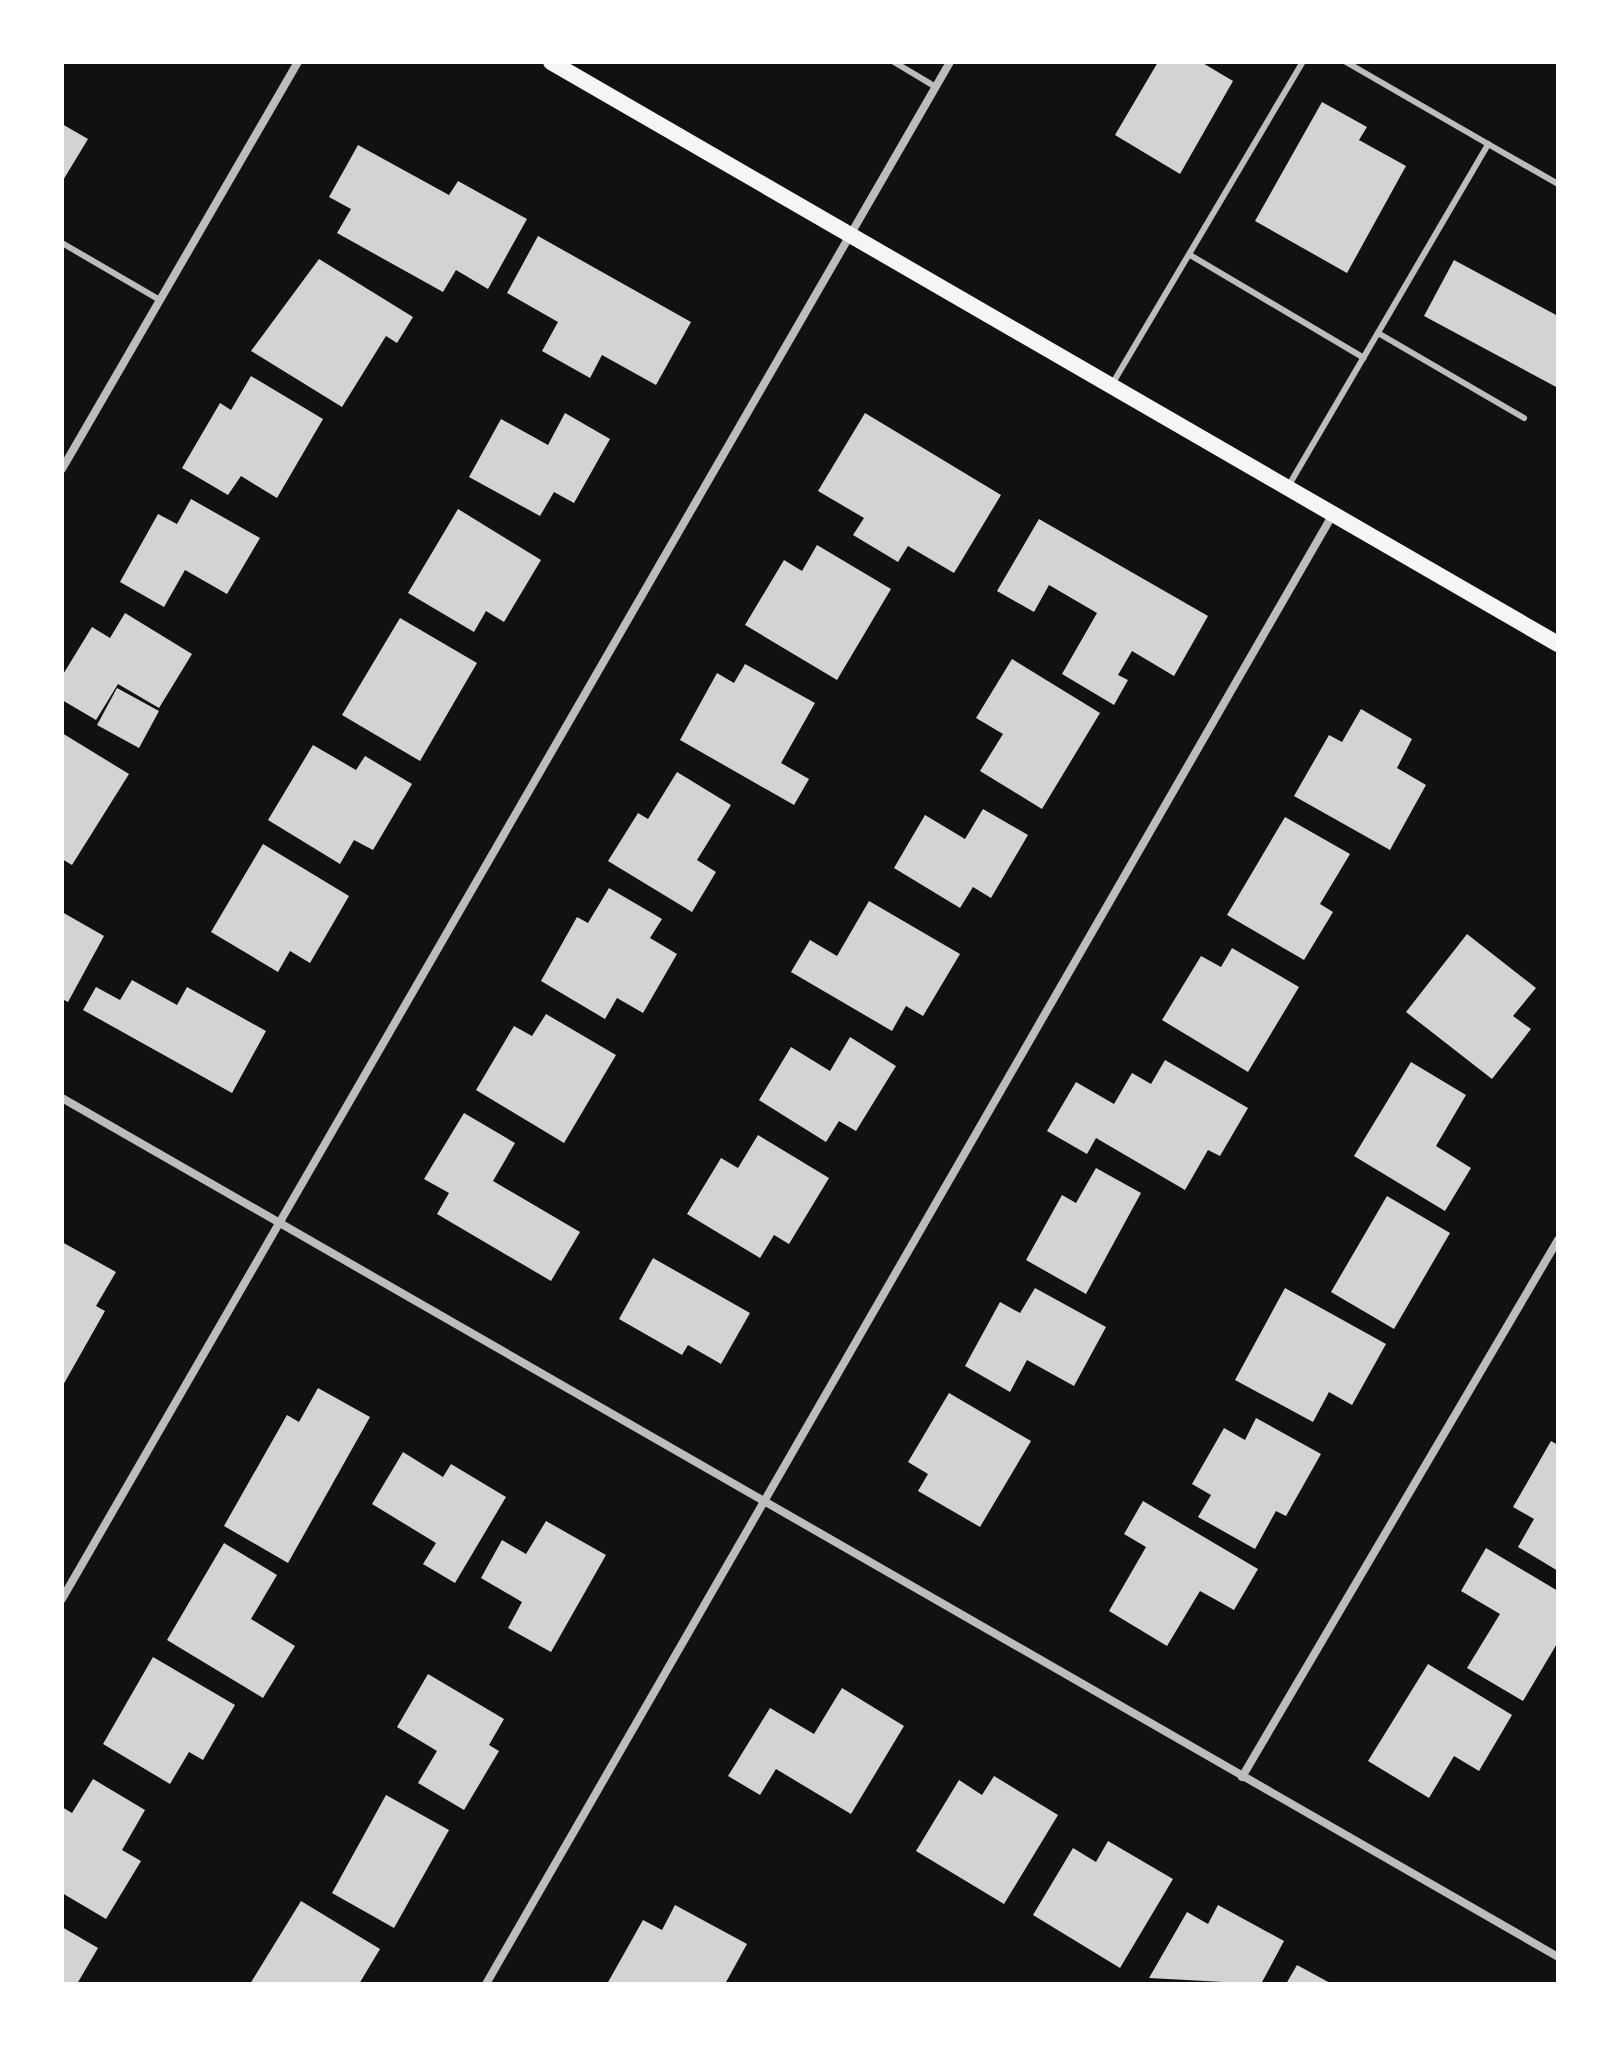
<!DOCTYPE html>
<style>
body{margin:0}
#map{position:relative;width:1620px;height:2046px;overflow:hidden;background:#111;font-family:Merriweather,serif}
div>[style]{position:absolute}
.building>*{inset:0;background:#d3d3d3}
.service>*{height:6px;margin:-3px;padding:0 3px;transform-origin:3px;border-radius:3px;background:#bcbcbc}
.minor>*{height:8px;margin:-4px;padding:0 4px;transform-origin:4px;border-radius:4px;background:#bcbcbc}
.secondary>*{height:16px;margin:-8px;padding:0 8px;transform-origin:8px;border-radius:8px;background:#f5f5f5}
span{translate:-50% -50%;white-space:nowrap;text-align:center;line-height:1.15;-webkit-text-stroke:8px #fff;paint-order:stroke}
.frame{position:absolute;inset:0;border:64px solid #fff;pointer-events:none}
</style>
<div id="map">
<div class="building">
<i style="clip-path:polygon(1158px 62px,1201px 62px,1233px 81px,1180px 174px,1115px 135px)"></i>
<i style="clip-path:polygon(1322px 102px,1367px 127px,1359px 140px,1406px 166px,1347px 273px,1255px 221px)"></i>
<i style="clip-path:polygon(62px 124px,88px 139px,62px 182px)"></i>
<i style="clip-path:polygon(358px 145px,449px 195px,458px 181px,527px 219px,488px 289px,456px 270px,443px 292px,337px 233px,351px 209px,329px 197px)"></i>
<i style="clip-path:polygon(538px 236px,691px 322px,656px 385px,602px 355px,590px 378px,542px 351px,558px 322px,507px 293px)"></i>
<i style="clip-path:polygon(319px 259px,413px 317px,397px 343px,386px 336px,342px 407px,251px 351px)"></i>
<i style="clip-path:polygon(1454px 260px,1558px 316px,1558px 388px,1424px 316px)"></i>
<i style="clip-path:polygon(251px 376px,323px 419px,277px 498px,241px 476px,228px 495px,182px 468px,220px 403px,231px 410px)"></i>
<i style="clip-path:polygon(565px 413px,610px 439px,574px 503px,554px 492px,540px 516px,469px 477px,501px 419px,548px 445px)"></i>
<i style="clip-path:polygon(865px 413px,1001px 495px,954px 573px,908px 546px,898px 562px,853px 535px,864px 518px,818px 491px)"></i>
<i style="clip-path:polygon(191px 499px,260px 538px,227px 594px,185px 570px,164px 607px,120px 582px,158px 514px,177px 524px)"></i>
<i style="clip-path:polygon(458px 509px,541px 560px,504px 622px,486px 611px,474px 632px,408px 593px)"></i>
<i style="clip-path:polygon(1039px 519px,1208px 616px,1174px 676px,1132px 651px,1118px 675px,1128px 680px,1114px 705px,1062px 674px,1097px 613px,1049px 585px,1034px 612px,997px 591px)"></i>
<i style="clip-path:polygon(817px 545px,891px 589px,837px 680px,745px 625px,784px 560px,802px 571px)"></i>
<i style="clip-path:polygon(125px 613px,192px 654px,159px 708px,118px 684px,96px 720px,62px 700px,62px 676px,92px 627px,110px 638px)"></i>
<i style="clip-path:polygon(400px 618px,477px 663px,420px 761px,342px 715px)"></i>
<i style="clip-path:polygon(1012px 659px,1100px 713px,1042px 809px,980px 771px,1003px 734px,976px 718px)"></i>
<i style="clip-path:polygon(745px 664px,815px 703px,781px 763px,809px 779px,794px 805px,680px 740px,717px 673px,734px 683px)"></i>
<i style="clip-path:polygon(117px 688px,159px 711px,139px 748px,97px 725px)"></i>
<i style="clip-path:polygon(1361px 709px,1412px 739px,1397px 768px,1426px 785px,1390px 850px,1294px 796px,1329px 735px,1342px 742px)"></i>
<i style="clip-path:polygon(62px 733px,129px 774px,72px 865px,62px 859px)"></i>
<i style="clip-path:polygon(313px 745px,356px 770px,365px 756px,412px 784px,373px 850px,354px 840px,340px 864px,268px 820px)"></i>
<i style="clip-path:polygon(677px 772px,731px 805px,697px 860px,716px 872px,692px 912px,608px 861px,638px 813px,648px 819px)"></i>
<i style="clip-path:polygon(983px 809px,1028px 835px,991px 898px,973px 887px,960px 908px,894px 868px,925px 815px,965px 839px)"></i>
<i style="clip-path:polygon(1285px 817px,1350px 854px,1320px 904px,1333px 912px,1304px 960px,1227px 915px)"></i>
<i style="clip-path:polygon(263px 844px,349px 896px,310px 963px,290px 951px,278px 972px,211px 932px)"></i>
<i style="clip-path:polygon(609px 888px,662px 919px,650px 938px,677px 954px,643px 1013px,617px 998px,605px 1019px,541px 981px,577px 917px,588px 923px)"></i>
<i style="clip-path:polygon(869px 901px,960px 954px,923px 1016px,906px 1006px,892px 1031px,791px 972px,810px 940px,837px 956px)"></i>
<i style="clip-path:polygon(62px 912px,104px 936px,68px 1002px,62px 999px)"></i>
<i style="clip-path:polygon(1467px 934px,1536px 988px,1513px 1016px,1531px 1029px,1492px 1079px,1406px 1012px)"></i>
<i style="clip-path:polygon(1232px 948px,1299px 987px,1248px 1072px,1162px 1020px,1201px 956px,1221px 967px)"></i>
<i style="clip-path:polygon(132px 980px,177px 1005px,187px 987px,266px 1031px,232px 1093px,83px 1010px,96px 987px,120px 1000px)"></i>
<i style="clip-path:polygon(546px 1014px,616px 1055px,564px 1143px,476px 1090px,514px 1026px,532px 1036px)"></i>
<i style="clip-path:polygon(850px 1037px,896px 1066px,856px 1131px,839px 1121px,826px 1142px,759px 1100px,791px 1047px,830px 1071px)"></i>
<i style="clip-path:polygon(1165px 1060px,1248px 1108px,1220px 1156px,1208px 1150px,1185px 1190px,1096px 1138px,1087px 1154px,1047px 1131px,1076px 1082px,1114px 1104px,1132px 1073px,1151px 1084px)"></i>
<i style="clip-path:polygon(1411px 1062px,1466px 1095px,1436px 1146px,1471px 1168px,1445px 1211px,1354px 1156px)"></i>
<i style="clip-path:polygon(464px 1113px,515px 1143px,493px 1181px,580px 1232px,551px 1281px,437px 1214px,449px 1193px,424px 1179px)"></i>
<i style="clip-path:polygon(758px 1135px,829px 1178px,789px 1244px,774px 1235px,760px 1258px,687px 1214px,721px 1158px,738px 1168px)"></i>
<i style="clip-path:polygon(1096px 1168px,1141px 1193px,1086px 1294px,1026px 1260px,1062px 1195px,1076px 1203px)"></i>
<i style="clip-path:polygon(1387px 1196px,1450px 1233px,1394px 1329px,1331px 1292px)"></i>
<i style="clip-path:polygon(62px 1242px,116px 1272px,96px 1306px,105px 1311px,62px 1387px)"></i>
<i style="clip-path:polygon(653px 1258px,750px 1313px,721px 1364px,688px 1345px,682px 1355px,619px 1319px)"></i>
<i style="clip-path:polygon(1035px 1288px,1106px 1327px,1074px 1386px,1027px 1360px,1010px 1392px,965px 1366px,1000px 1302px,1020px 1313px)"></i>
<i style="clip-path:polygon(1285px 1288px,1386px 1344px,1352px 1405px,1329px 1392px,1313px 1422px,1235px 1380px)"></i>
<i style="clip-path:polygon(318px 1388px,370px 1417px,288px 1563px,224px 1526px,287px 1415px,299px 1422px)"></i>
<i style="clip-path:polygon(949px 1393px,1031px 1441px,980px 1527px,918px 1491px,928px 1474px,908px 1462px)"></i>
<i style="clip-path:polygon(1256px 1418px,1321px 1454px,1286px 1516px,1276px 1511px,1255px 1549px,1198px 1517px,1211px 1495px,1192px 1484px,1224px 1428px,1245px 1440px)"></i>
<i style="clip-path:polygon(1551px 1441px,1558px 1445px,1558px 1571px,1518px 1547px,1534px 1519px,1513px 1507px)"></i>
<i style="clip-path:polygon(403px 1452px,443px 1477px,451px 1464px,506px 1497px,455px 1583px,423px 1564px,436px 1543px,372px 1504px)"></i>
<i style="clip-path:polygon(1143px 1501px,1258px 1569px,1234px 1610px,1200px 1591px,1167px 1646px,1109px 1611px,1146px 1547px,1124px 1534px)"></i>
<i style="clip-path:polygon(546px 1521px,606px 1555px,551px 1652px,508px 1628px,522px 1602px,481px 1578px,502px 1540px,526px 1554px)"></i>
<i style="clip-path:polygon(224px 1543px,277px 1575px,251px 1619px,295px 1646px,263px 1698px,167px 1640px)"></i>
<i style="clip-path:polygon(1486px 1548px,1558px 1591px,1558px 1642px,1523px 1701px,1467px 1668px,1500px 1614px,1461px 1591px)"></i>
<i style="clip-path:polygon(153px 1657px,235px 1705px,203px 1760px,189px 1752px,170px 1784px,103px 1744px)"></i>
<i style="clip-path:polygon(1428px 1664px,1512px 1715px,1479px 1771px,1454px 1756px,1429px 1798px,1368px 1761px)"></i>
<i style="clip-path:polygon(428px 1674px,504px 1719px,489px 1745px,499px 1751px,464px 1810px,418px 1783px,437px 1751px,397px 1727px)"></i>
<i style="clip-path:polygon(842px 1688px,904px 1726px,851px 1814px,776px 1769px,760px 1795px,728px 1776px,770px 1708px,814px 1734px)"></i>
<i style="clip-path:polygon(994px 1776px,1058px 1815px,1004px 1904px,916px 1851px,959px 1780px,982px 1795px)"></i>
<i style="clip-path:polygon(93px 1779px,145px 1810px,122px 1850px,141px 1861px,106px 1919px,62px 1893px,62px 1807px,72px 1813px)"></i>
<i style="clip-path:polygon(386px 1795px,449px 1830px,394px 1928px,332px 1893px)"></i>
<i style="clip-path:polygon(1108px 1841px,1173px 1879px,1120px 1968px,1033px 1915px,1073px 1848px,1096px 1862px)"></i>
<i style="clip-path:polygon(301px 1901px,380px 1949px,359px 1984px,250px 1984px)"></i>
<i style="clip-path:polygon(675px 1905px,747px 1944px,725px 1984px,607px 1984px,643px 1920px,662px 1930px)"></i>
<i style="clip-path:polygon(1218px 1905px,1284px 1941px,1261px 1984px,1149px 1978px,1187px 1912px,1208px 1924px)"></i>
<i style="clip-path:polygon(62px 1927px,98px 1948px,77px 1984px,62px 1984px)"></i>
<i style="clip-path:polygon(1297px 1965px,1332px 1984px,1286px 1984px)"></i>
</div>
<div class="service">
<i style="left:894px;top:62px;width:49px;rotate:30.8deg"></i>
<i style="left:1346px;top:62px;width:164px;rotate:30deg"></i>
<i style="left:62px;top:243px;width:113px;rotate:30.2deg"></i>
<i style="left:1190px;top:255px;width:202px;rotate:30.6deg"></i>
<i style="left:1378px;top:333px;width:169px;rotate:30.2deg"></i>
<i style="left:1114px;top:381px;width:371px;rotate:-59.4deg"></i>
<i style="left:1289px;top:485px;width:395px;rotate:-59.7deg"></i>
<i style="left:1488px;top:144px;width:81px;rotate:29.7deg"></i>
</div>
<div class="minor">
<i style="left:62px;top:469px;width:470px;rotate:-59.9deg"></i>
<i style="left:62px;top:1098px;width:1725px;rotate:29.86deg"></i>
<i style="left:62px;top:1599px;width:1775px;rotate:-59.98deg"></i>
<i style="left:1242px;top:1777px;width:623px;rotate:-59.53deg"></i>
<i style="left:486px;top:1984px;width:1699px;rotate:-60.05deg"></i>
</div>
<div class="secondary">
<i style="left:551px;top:62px;width:1163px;rotate:30.03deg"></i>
</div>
<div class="frame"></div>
</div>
